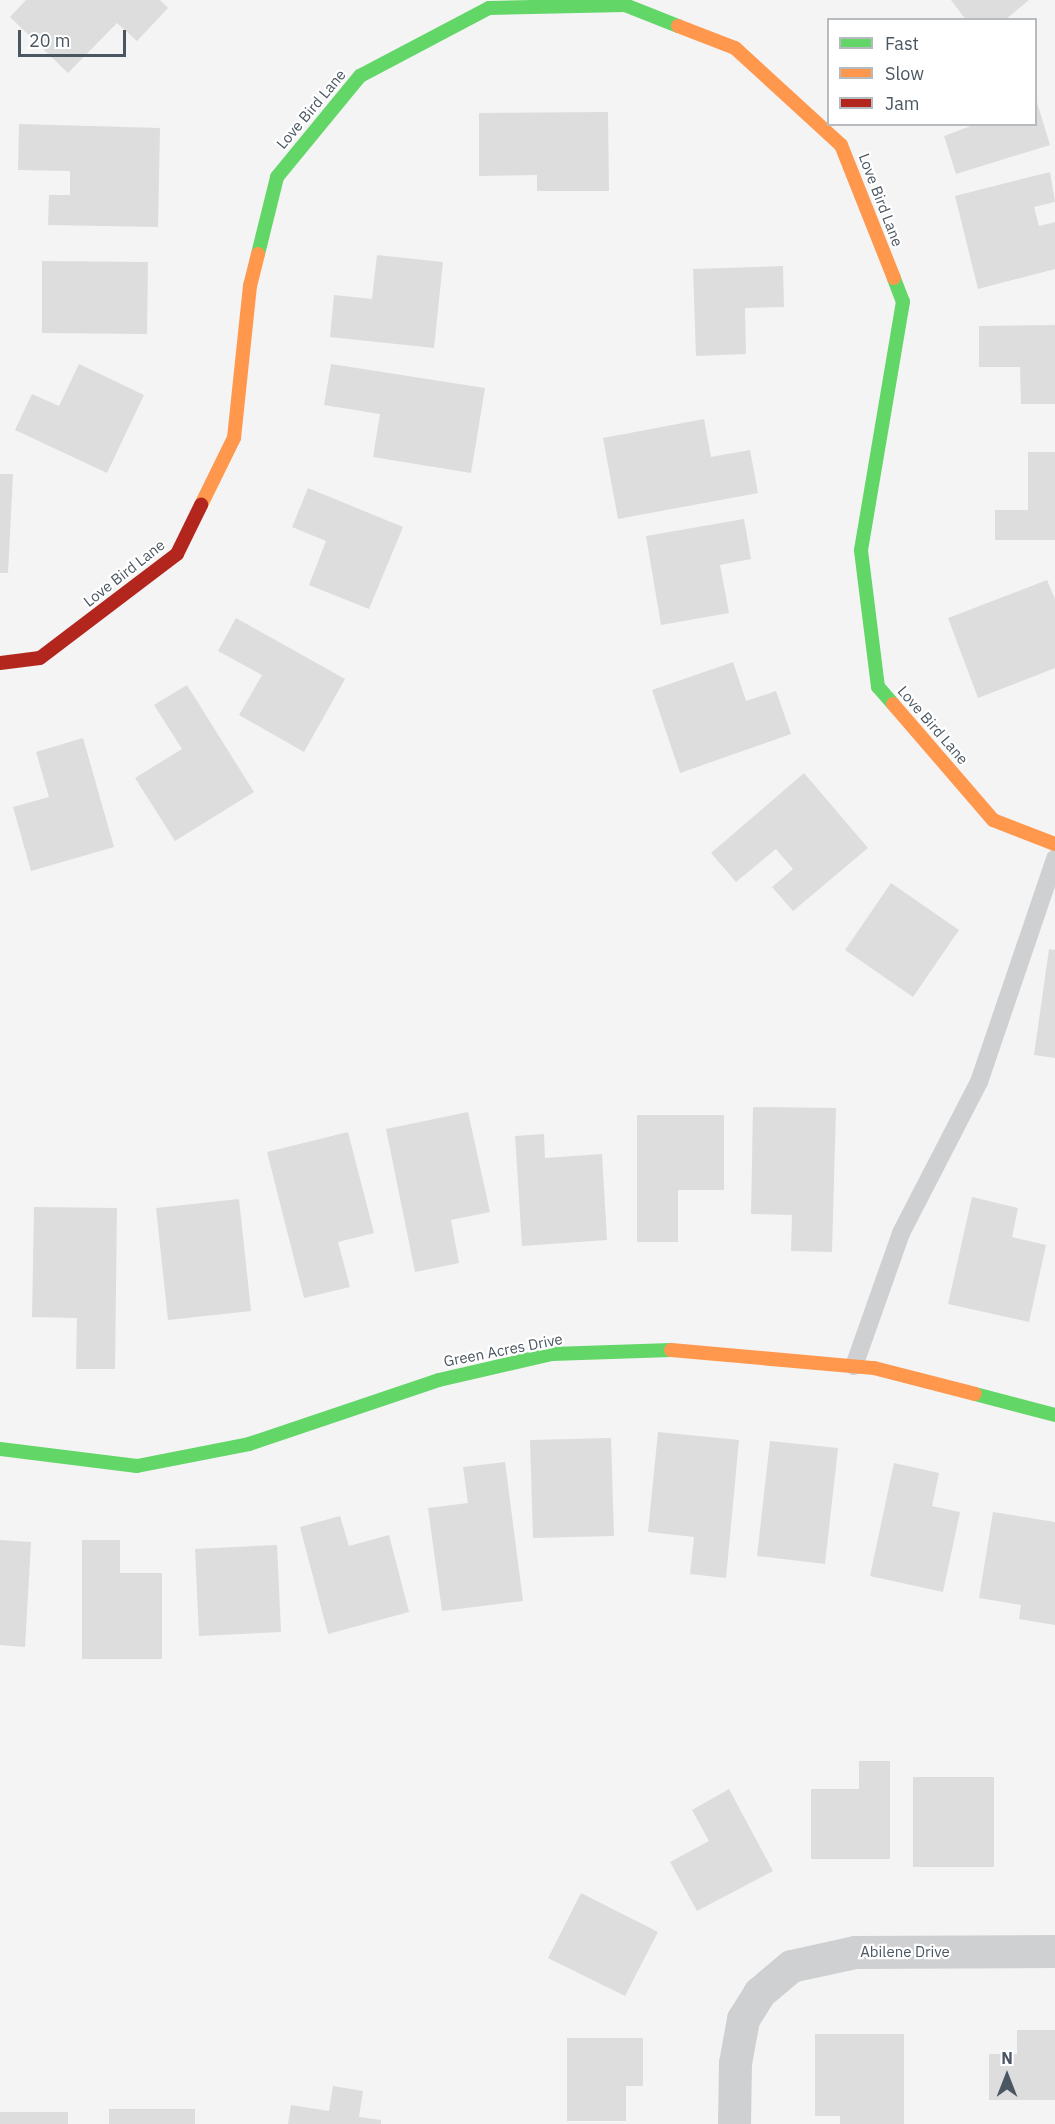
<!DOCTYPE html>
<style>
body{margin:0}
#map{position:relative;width:1055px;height:2124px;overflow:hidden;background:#f4f4f4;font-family:"IBM Plex Sans",sans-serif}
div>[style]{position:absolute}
.building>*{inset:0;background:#ddddde}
.lane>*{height:18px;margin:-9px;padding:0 9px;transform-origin:9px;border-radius:9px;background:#ced0d2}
.street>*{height:33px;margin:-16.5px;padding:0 16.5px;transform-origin:16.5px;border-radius:16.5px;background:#ced0d2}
.fast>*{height:14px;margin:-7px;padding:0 7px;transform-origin:7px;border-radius:7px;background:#63d668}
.slow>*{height:14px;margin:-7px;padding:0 7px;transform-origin:7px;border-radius:7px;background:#ff974d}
.jam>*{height:14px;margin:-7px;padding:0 7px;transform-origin:7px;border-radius:7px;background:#b3261e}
span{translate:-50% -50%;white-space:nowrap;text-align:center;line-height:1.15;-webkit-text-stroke:4.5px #fff;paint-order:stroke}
.street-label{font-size:15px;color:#4a5661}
.legend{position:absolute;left:827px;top:18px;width:210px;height:108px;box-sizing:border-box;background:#fff;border:2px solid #b7bbc0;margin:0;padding:8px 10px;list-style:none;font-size:18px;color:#4a5661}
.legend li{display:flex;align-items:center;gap:12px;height:30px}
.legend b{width:30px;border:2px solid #b7bbc0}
.north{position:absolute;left:977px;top:2046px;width:60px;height:60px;-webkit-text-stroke:4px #fff;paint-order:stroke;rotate:0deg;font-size:16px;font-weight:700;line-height:24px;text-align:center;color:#4a5661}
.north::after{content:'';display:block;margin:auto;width:21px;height:27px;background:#4a5661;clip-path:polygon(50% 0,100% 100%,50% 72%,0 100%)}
.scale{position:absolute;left:18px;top:30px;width:108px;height:27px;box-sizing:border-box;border:3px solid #4a5661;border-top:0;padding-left:8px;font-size:18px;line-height:21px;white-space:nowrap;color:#4a5661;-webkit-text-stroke:4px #fff;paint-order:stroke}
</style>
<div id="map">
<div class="building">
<i style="clip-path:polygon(26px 0,160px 0,168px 8px,137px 41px,117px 23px,68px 73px,10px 17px)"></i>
<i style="clip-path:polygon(951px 0,1029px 0,1005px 20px,966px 20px)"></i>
<i style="clip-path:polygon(1036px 99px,1050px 145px,956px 174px,944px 136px,976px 124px,1036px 124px)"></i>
<i style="clip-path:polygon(608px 112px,609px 191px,537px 191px,537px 175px,479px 176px,479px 113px)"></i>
<i style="clip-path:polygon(19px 124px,160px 128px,158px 227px,48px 225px,49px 195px,70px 195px,70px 171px,18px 170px)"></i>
<i style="clip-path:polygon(1050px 172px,1055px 202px,1034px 207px,1039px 226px,1055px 222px,1055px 269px,978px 289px,955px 196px)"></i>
<i style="clip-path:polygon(377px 255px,443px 262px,434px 348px,330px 337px,334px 295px,372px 299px)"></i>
<i style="clip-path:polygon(42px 261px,148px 262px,147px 334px,42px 333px)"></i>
<i style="clip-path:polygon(783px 266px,784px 307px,745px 308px,746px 354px,696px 356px,693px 269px)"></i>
<i style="clip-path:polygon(1055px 325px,1055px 404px,1021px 404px,1020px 367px,979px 367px,979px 326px)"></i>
<i style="clip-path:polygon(79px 364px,144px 395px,107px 473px,15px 430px,32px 394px,59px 406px)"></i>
<i style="clip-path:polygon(331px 364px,485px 388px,471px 473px,373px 457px,380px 414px,324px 405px)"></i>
<i style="clip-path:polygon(704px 419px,711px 457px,750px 450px,758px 493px,618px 519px,603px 438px)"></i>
<i style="clip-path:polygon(1028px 452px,1055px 452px,1055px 540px,995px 540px,995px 510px,1028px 510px)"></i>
<i style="clip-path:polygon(0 474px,13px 474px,8px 573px,0 573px)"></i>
<i style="clip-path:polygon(308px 488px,403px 527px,369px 609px,309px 585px,326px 541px,292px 527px)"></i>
<i style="clip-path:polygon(744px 519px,751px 559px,720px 565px,729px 613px,661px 625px,646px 536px)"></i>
<i style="clip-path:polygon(1047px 580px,1055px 599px,1055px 668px,978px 698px,948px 618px)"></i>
<i style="clip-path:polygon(236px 618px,345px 679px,304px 752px,239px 715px,262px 675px,218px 651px)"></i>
<i style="clip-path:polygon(733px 662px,746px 701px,776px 691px,791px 734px,680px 773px,652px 690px)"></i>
<i style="clip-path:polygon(187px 685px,254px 792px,175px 841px,135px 778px,182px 749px,154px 705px)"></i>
<i style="clip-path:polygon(83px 738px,114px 847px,31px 871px,13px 807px,49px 797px,36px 752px)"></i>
<i style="clip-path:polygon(804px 773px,868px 848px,793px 911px,772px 887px,793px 869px,776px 849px,736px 882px,711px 853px)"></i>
<i style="clip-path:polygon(891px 883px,959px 930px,913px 997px,845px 950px)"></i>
<i style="clip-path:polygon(1049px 949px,1055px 950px,1055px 1058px,1034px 1055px)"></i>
<i style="clip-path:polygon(753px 1107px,836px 1108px,832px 1252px,791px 1251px,792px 1215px,751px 1214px)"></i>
<i style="clip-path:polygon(468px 1112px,490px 1212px,451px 1220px,459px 1263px,415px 1272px,386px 1129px)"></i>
<i style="clip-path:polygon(637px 1115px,724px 1115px,724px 1190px,678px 1190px,678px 1242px,637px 1242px)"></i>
<i style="clip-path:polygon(348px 1132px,374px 1233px,338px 1242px,350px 1287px,304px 1298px,267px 1152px)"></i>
<i style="clip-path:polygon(544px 1134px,545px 1158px,602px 1154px,607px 1240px,522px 1246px,515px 1136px)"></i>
<i style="clip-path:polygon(972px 1197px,1018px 1208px,1012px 1237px,1046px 1245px,1029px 1322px,948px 1304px)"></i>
<i style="clip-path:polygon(239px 1199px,251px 1311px,168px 1320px,156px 1208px)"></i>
<i style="clip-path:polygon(34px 1207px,117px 1208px,115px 1369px,76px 1369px,77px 1318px,32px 1317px)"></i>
<i style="clip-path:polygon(658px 1432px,739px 1440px,726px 1578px,690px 1574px,694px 1537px,648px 1532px)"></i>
<i style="clip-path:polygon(611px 1438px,614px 1536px,533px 1538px,530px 1440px)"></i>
<i style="clip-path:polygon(770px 1441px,838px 1448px,825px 1564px,757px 1556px)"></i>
<i style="clip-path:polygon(505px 1462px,523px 1601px,442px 1611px,428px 1508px,468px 1503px,463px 1467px)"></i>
<i style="clip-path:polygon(894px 1463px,939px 1473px,932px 1506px,960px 1512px,943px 1592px,870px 1576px)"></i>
<i style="clip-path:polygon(993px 1512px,1055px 1522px,1055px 1625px,1019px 1619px,1021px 1605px,979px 1598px)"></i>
<i style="clip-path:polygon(340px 1516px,349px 1546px,389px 1535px,409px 1612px,328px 1634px,300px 1527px)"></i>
<i style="clip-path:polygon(0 1540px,31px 1542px,25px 1647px,0 1645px)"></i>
<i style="clip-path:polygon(82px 1540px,120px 1540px,120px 1573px,162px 1573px,162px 1659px,82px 1659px)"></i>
<i style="clip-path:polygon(277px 1545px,281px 1632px,199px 1636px,195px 1549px)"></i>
<i style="clip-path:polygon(859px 1761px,890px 1761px,890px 1859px,811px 1859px,811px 1789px,859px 1789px)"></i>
<i style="clip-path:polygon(913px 1777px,994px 1777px,994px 1867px,913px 1867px)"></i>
<i style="clip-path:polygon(729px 1789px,773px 1871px,697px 1911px,670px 1862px,709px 1841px,692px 1810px)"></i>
<i style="clip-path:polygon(581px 1893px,658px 1932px,625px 1996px,548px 1958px)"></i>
<i style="clip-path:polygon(1017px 2030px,1055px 2030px,1055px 2100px,989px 2100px,989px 2054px,1017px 2054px)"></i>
<i style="clip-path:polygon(815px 2034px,904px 2034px,904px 2124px,840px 2124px,840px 2116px,815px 2116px)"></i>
<i style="clip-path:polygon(567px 2038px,643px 2038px,643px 2086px,626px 2086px,626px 2121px,567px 2121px)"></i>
<i style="clip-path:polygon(333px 2086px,363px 2091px,359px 2117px,381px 2120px,381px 2124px,288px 2124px,291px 2105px,329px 2111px)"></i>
<i style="clip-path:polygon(109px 2109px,195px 2109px,195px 2124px,109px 2124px)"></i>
<i style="clip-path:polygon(0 2112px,68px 2112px,68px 2124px,0 2124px)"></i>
</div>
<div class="lane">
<i style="left:854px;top:1366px;width:141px;rotate:-70.5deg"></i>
<i style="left:901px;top:1233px;width:170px;rotate:-62.7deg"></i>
<i style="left:979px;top:1082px;width:236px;rotate:-71.2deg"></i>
</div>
<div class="street">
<i style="left:734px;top:2124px;width:61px;rotate:-89.1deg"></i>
<i style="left:735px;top:2063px;width:45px;rotate:-79.7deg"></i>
<i style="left:743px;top:2019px;width:31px;rotate:-58deg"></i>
<i style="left:759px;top:1993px;width:42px;rotate:-40.2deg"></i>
<i style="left:791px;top:1966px;width:66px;rotate:-12.3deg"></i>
<i style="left:855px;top:1952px;width:200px;rotate:-0.3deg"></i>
</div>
<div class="fast">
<i style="left:258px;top:254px;width:79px;rotate:-76.1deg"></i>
<i style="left:277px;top:177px;width:131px;rotate:-50.6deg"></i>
<i style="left:360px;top:76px;width:146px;rotate:-27.8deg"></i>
<i style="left:489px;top:8px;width:136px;rotate:-1.3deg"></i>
<i style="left:625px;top:5px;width:57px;rotate:21.6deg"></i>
<i style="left:893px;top:704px;width:23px;rotate:-131deg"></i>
<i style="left:878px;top:687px;width:138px;rotate:-97.1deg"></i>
<i style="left:861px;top:550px;width:252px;rotate:-80.4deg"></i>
<i style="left:903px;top:302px;width:26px;rotate:-111deg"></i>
<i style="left:975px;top:1394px;width:83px;rotate:14.7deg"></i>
<i style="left:0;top:1449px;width:138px;rotate:7.1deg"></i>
<i style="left:137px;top:1466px;width:114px;rotate:-11.1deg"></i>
<i style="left:249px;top:1444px;width:200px;rotate:-18.6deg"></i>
<i style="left:439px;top:1380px;width:116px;rotate:-13deg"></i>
<i style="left:552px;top:1354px;width:119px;rotate:-1.9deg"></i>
</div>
<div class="slow">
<i style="left:678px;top:26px;width:61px;rotate:21.1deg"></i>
<i style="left:735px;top:48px;width:144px;rotate:42.5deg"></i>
<i style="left:841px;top:145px;width:143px;rotate:68.3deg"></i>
<i style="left:201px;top:505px;width:75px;rotate:-63.8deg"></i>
<i style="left:234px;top:438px;width:153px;rotate:-84deg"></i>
<i style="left:250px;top:286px;width:33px;rotate:-76deg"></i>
<i style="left:893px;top:704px;width:153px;rotate:49.2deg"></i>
<i style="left:993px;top:820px;width:66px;rotate:21.2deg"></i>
<i style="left:671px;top:1350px;width:204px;rotate:5.1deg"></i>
<i style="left:874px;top:1368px;width:104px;rotate:14.4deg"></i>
</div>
<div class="jam">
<i style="left:0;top:663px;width:40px;rotate:-7.1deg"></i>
<i style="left:40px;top:658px;width:172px;rotate:-37.2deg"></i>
<i style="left:177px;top:554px;width:55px;rotate:-63.9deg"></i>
</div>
<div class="street-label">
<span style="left:311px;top:109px;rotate:-50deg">Love Bird Lane</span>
<span style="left:881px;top:200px;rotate:69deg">Love Bird Lane</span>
<span style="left:124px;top:573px;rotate:-38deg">Love Bird Lane</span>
<span style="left:933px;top:725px;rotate:49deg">Love Bird Lane</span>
<span style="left:503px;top:1350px;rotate:-11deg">Green Acres Drive</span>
<span style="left:905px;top:1952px">Abilene Drive</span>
</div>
<ul class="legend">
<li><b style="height:8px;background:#63d668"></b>Fast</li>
<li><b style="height:8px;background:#ff974d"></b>Slow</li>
<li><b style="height:8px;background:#b3261e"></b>Jam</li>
</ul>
<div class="north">N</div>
<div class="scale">20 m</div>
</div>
